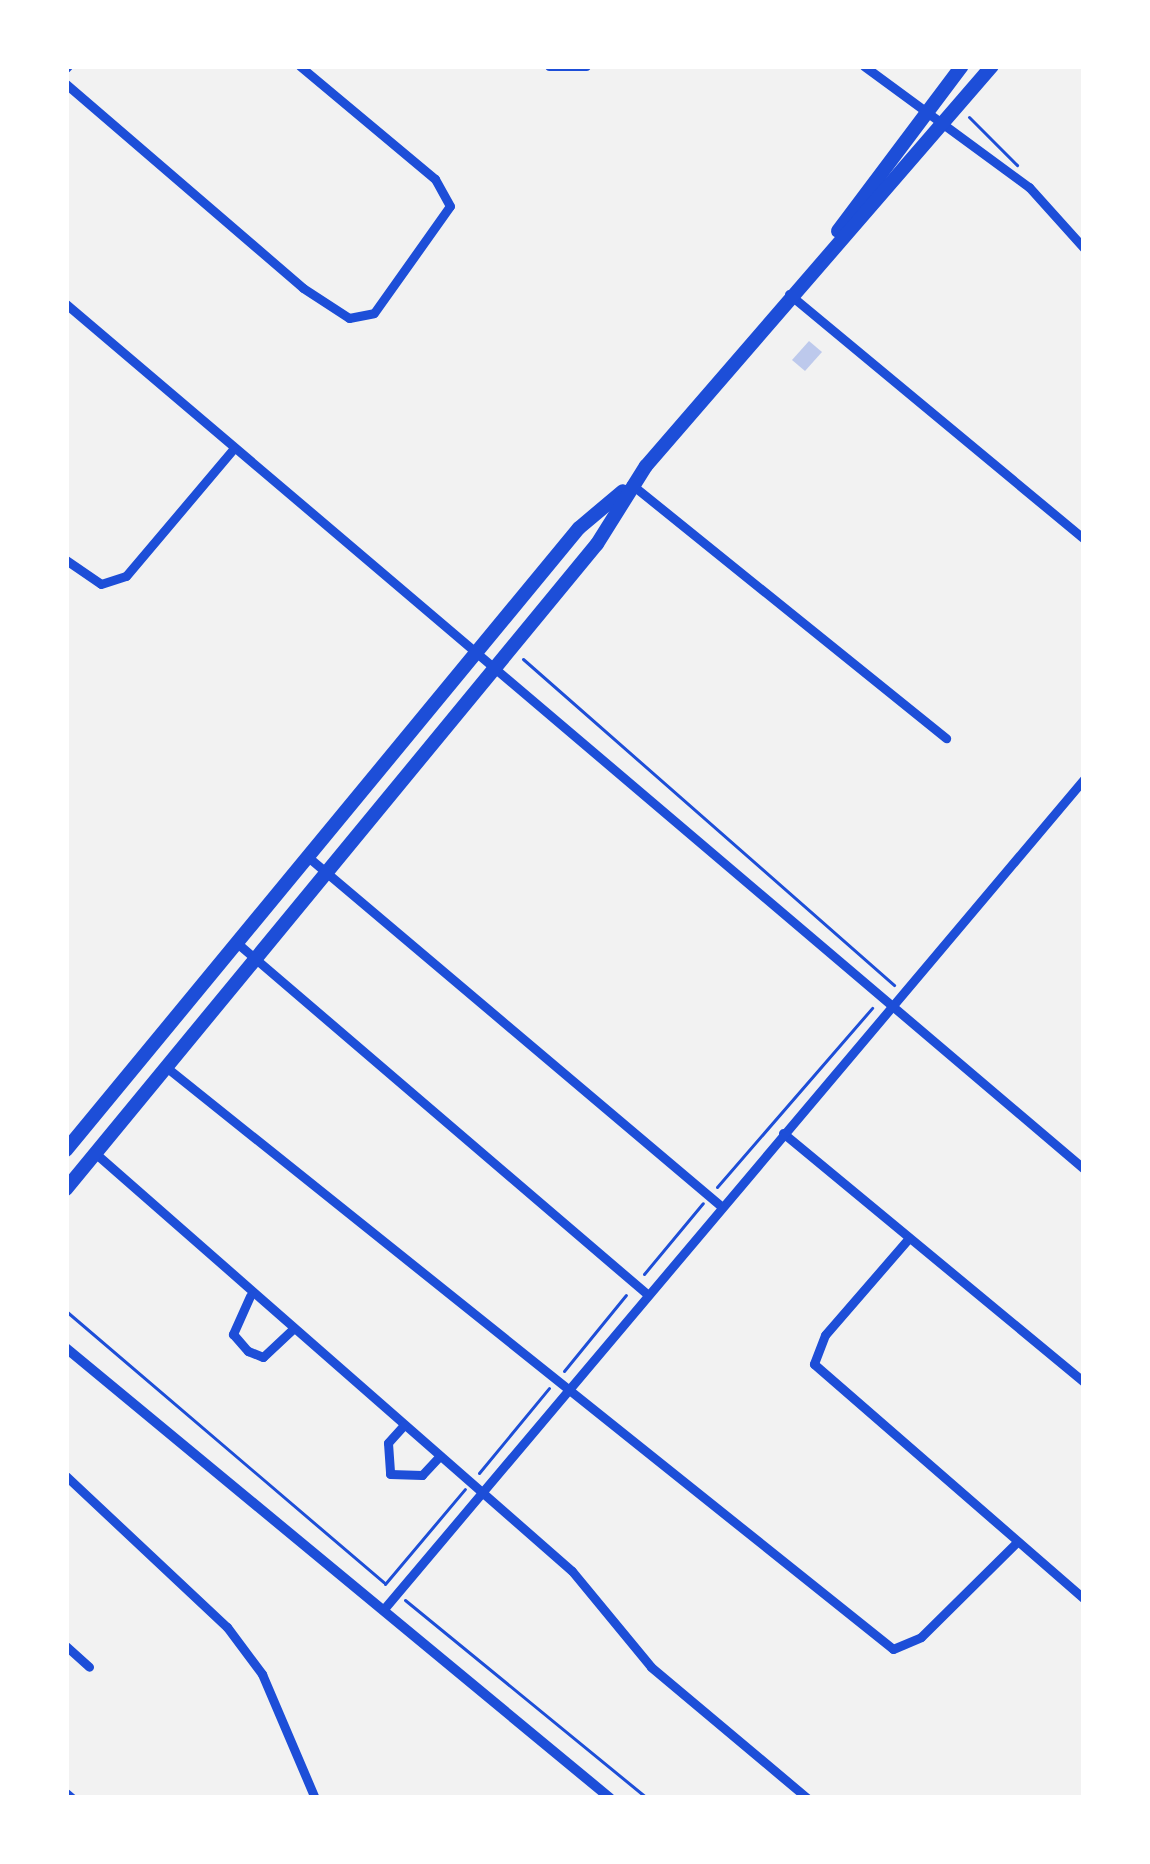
<!DOCTYPE html>
<style>
body{margin:0}
#map{position:relative;width:1150px;height:1864px;overflow:hidden;background:#f2f2f2;font-family:Inter,sans-serif}
div>[style]{position:absolute}
.building>*{inset:0;background:#bdc9ec}
.path>*{height:3px;margin:-1.5px;padding:0 1.5px;transform-origin:1.5px;border-radius:1.5px;background:#1d4ed8}
.minor>*{height:9px;margin:-4.5px;padding:0 4.5px;transform-origin:4.5px;border-radius:4.5px;background:#1d4ed8}
.tertiary>*{height:10px;margin:-5px;padding:0 5px;transform-origin:5px;border-radius:5px;background:#1d4ed8}
.primary>*{height:14px;margin:-7px;padding:0 7px;transform-origin:7px;border-radius:7px;background:#1d4ed8}
span{translate:-50% -50%;white-space:nowrap;text-align:center;line-height:1.15;-webkit-text-stroke:12px #fff;paint-order:stroke}
.frame{position:absolute;inset:0;border:69px solid #fff;pointer-events:none}
</style>
<div id="map">
<div class="building">
<i style="clip-path:polygon(809px 341px,822px 352px,805px 371px,792px 360px)"></i>
</div>
<div class="path">
<i style="left:969px;top:117px;width:68px;rotate:45deg"></i>
<i style="left:523px;top:659px;width:494px;rotate:41.3deg"></i>
<i style="left:717px;top:1187px;width:237px;rotate:-49.1deg"></i>
<i style="left:644px;top:1274px;width:92px;rotate:-50.3deg"></i>
<i style="left:66px;top:1311px;width:418px;rotate:40.5deg"></i>
<i style="left:564px;top:1371px;width:98px;rotate:-50.8deg"></i>
<i style="left:479px;top:1473px;width:110px;rotate:-50.5deg"></i>
<i style="left:385px;top:1584px;width:124px;rotate:-49.9deg"></i>
<i style="left:405px;top:1600px;width:313px;rotate:39.3deg"></i>
</div>
<div class="minor">
<i style="left:549px;top:66px;width:37px"></i>
<i style="left:864px;top:66px;width:205px;rotate:36.3deg"></i>
<i style="left:1029px;top:187px;width:82px;rotate:48deg"></i>
<i style="left:66px;top:68px;width:3px;rotate:-45deg"></i>
<i style="left:66px;top:84px;width:313px;rotate:40.7deg"></i>
<i style="left:303px;top:288px;width:55px;rotate:33.1deg"></i>
<i style="left:349px;top:318px;width:25px;rotate:-11deg"></i>
<i style="left:374px;top:313px;width:131px;rotate:-54.6deg"></i>
<i style="left:450px;top:206px;width:31px;rotate:-119deg"></i>
<i style="left:435px;top:179px;width:176px;rotate:-140.1deg"></i>
<i style="left:789px;top:294px;width:383px;rotate:39.7deg"></i>
<i style="left:66px;top:304px;width:1336px;rotate:40.35deg"></i>
<i style="left:631px;top:484px;width:405px;rotate:38.9deg"></i>
<i style="left:66px;top:560px;width:42px;rotate:34.4deg"></i>
<i style="left:101px;top:584px;width:26px;rotate:-18deg"></i>
<i style="left:126px;top:576px;width:167px;rotate:-49.8deg"></i>
<i style="left:308px;top:857px;width:541px;rotate:40.2deg"></i>
<i style="left:237px;top:943px;width:540px;rotate:40.57deg"></i>
<i style="left:166px;top:1067px;width:931px;rotate:38.68deg"></i>
<i style="left:893px;top:1649px;width:30px;rotate:-23deg"></i>
<i style="left:921px;top:1637px;width:132px;rotate:-44.7deg"></i>
<i style="left:783px;top:1133px;width:391px;rotate:39.6deg"></i>
<i style="left:95px;top:1153px;width:634px;rotate:41.23deg"></i>
<i style="left:572px;top:1571px;width:124px;rotate:50.5deg"></i>
<i style="left:651px;top:1667px;width:204px;rotate:40deg"></i>
<i style="left:909px;top:1238px;width:128px;rotate:130.9deg"></i>
<i style="left:825px;top:1335px;width:31px;rotate:111deg"></i>
<i style="left:814px;top:1364px;width:358px;rotate:41deg"></i>
<i style="left:250px;top:1296px;width:42px;rotate:114.1deg"></i>
<i style="left:233px;top:1334px;width:23px;rotate:49deg"></i>
<i style="left:248px;top:1351px;width:16px;rotate:22deg"></i>
<i style="left:263px;top:1357px;width:42px;rotate:-43.1deg"></i>
<i style="left:404px;top:1425px;width:24px;rotate:132deg"></i>
<i style="left:388px;top:1443px;width:31px;rotate:86deg"></i>
<i style="left:390px;top:1474px;width:32px;rotate:2deg"></i>
<i style="left:422px;top:1475px;width:26px;rotate:-47deg"></i>
<i style="left:66px;top:1476px;width:221px;rotate:43.2deg"></i>
<i style="left:227px;top:1627px;width:59px;rotate:53.3deg"></i>
<i style="left:262px;top:1674px;width:135px;rotate:66.9deg"></i>
<i style="left:383px;top:1610px;width:1087px;rotate:-49.85deg"></i>
<i style="left:66px;top:1646px;width:31px;rotate:42deg"></i>
<i style="left:66px;top:1793px;width:8px;rotate:40deg"></i>
</div>
<div class="tertiary">
<i style="left:66px;top:1348px;width:706px;rotate:39.6deg"></i>
</div>
<div class="primary">
<i style="left:838px;top:231px;width:206px;rotate:-53.1deg"></i>
<i style="left:66px;top:1150px;width:806px;rotate:-50.49deg"></i>
<i style="left:579px;top:528px;width:57px;rotate:-40.1deg"></i>
<i style="left:66px;top:1189px;width:835px;rotate:-50.54deg"></i>
<i style="left:597px;top:544px;width:92px;rotate:-57.9deg"></i>
<i style="left:646px;top:466px;width:529px;rotate:-49.14deg"></i>
</div>
<div class="frame"></div>
</div>
